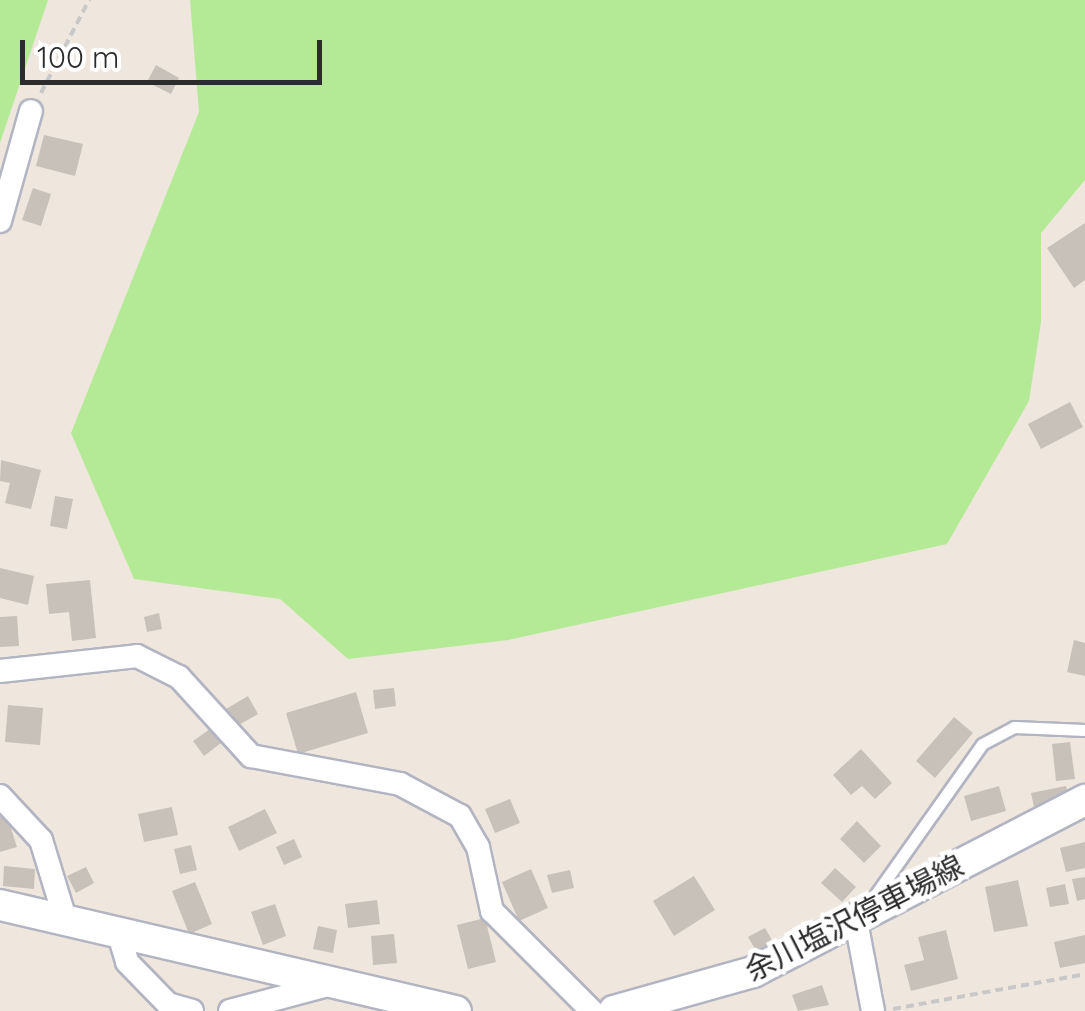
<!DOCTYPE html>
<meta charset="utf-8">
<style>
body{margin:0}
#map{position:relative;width:1085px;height:1011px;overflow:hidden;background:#efe7de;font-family:Quicksand,"Noto Sans JP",sans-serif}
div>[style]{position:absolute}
.green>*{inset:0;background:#b4ea96}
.building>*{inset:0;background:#c7c1b9}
.path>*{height:4px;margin-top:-2px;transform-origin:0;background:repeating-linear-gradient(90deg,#c8c8c8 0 8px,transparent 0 13px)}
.roads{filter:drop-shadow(2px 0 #b2b5c1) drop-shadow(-2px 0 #b2b5c1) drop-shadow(0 2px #b2b5c1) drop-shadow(0 -2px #b2b5c1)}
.service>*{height:11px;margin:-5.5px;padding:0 5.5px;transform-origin:5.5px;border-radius:5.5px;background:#fff}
.minor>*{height:22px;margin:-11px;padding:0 11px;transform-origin:11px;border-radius:11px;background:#fff}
.secondary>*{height:30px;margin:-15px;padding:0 15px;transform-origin:15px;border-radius:15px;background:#fff}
span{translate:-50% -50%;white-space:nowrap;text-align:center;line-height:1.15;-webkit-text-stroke:9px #fff;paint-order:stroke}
.street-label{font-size:30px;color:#2c2c2c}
.scale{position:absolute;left:20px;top:40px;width:302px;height:45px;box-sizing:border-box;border:5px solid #2c2c2c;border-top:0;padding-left:12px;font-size:30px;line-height:35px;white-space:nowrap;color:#2c2c2c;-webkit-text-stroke:8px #fff;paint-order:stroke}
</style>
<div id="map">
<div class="green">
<i style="clip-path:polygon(0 0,48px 0,0 143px)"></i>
<i style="clip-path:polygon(190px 0,1085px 0,1085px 180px,1041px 233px,1041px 322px,1029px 401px,947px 544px,508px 640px,348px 659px,280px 599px,134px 579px,71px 433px,199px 112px)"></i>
</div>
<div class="building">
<i style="clip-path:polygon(156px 65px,179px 78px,171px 94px,147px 82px)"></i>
<i style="clip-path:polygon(44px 135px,83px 144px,75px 176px,36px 166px)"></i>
<i style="clip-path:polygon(33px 188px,51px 194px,41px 226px,22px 220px)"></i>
<i style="clip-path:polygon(1085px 223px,1085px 280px,1074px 288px,1047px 248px)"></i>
<i style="clip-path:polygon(1070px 402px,1083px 427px,1041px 449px,1028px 424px)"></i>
<i style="clip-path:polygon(1px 460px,41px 470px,31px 509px,5px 503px,10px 483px,0 481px)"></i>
<i style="clip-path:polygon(55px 496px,73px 499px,67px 529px,50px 526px)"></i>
<i style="clip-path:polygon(0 568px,34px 576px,28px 605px,0 598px)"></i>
<i style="clip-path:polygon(90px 580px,96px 638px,72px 641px,69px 612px,49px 614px,46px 584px)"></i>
<i style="clip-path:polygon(159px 613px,162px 629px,147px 632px,144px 617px)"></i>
<i style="clip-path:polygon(17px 616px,19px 646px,0 647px,0 617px)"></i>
<i style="clip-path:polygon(1074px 640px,1085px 643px,1085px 676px,1067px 672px)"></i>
<i style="clip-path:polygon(394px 688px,396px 706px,375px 709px,373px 690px)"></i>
<i style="clip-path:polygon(356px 692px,368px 733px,298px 754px,286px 713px)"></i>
<i style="clip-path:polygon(248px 696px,258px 714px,237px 726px,226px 709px)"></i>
<i style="clip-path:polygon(8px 705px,43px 708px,40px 745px,5px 742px)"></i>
<i style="clip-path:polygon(954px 717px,973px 733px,935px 778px,916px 761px)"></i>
<i style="clip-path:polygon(210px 729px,221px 743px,204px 756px,193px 741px)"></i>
<i style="clip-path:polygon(1070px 742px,1075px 779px,1056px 781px,1052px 744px)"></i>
<i style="clip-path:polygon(861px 749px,892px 783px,875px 799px,862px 786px,851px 795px,833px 775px)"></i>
<i style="clip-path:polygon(999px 786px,1006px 811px,971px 821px,964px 796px)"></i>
<i style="clip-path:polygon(1066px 786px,1069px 800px,1034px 807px,1031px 793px)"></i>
<i style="clip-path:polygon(510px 799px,520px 823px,495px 833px,485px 809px)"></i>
<i style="clip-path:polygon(172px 807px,178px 835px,144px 842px,138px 814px)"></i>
<i style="clip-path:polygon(265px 809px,277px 833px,239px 851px,228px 827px)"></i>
<i style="clip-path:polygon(6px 813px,17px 847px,0 852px,0 815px)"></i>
<i style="clip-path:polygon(857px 821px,881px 846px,864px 863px,840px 839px)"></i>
<i style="clip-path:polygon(294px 839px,302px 857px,284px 865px,276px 847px)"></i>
<i style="clip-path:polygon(1085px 842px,1085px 868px,1066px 872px,1060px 848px)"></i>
<i style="clip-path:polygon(191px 845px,197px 870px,180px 874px,174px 849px)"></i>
<i style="clip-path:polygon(4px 866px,35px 869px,34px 889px,3px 886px)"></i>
<i style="clip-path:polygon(86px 867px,94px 883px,76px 893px,67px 876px)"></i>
<i style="clip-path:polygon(835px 868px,856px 887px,842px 902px,821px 883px)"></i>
<i style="clip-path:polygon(531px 869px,548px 908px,519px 921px,502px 882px)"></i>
<i style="clip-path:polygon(570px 870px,574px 888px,552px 893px,547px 875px)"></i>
<i style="clip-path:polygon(694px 876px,715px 910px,674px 936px,653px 901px)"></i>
<i style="clip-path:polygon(1085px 877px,1085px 899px,1077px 901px,1072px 879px)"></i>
<i style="clip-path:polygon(1018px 880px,1028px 926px,994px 932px,985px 887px)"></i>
<i style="clip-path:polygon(195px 882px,212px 924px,189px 934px,172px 891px)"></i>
<i style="clip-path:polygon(1065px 884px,1069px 904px,1050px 907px,1046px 888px)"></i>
<i style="clip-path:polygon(377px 900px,380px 924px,348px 928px,345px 904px)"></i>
<i style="clip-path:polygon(275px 904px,286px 936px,263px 945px,251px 912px)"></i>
<i style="clip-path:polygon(485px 918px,496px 962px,468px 969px,457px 925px)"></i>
<i style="clip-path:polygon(318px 926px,337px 930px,333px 953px,313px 949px)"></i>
<i style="clip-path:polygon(765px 928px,773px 942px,756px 951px,748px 937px)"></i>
<i style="clip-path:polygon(946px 930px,958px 979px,911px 991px,904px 965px,924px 960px,918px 937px)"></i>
<i style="clip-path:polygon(394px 934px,397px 963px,373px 965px,371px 936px)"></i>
<i style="clip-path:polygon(1085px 935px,1085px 963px,1060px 968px,1054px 942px)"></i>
<i style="clip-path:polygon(822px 985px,829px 1005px,798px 1011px,792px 995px)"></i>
</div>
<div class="path">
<i style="left:41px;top:93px;width:105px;rotate:-62.7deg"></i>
<i style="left:893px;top:1009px;width:195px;rotate:-10.3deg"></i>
</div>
<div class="roads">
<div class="service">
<i style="left:871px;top:901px;width:192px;rotate:-54.7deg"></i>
<i style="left:982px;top:744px;width:36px;rotate:-28deg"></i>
<i style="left:1014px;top:727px;width:71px;rotate:2.4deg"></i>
</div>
<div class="minor">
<i style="left:0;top:221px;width:114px;rotate:-74.3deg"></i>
<i style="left:0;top:671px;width:138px;rotate:-6.2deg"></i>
<i style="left:137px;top:656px;width:47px;rotate:26.6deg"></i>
<i style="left:179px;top:677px;width:107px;rotate:47.7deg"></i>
<i style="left:251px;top:756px;width:152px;rotate:10.6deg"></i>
<i style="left:400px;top:784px;width:68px;rotate:28.1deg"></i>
<i style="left:460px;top:816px;width:36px;rotate:60deg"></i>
<i style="left:478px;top:847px;width:66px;rotate:77.7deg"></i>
<i style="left:492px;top:911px;width:141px;rotate:45deg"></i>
<i style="left:0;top:796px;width:60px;rotate:47deg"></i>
<i style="left:41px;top:840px;width:86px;rotate:73deg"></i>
<i style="left:856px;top:921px;width:92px;rotate:79.3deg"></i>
<i style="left:119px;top:935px;width:28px;rotate:73deg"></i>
<i style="left:127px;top:962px;width:59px;rotate:45.7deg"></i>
<i style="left:168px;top:1004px;width:25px;rotate:16deg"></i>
<i style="left:230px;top:1011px;width:97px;rotate:-14.9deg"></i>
</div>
<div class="secondary">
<i style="left:0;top:905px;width:468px;rotate:13.1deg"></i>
<i style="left:614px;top:1011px;width:144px;rotate:-15.7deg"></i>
<i style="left:753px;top:972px;width:374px;rotate:-27.4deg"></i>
</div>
</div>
<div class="street-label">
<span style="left:854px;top:918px;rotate:-27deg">余川塩沢停車場線</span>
</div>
<div class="scale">100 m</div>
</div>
